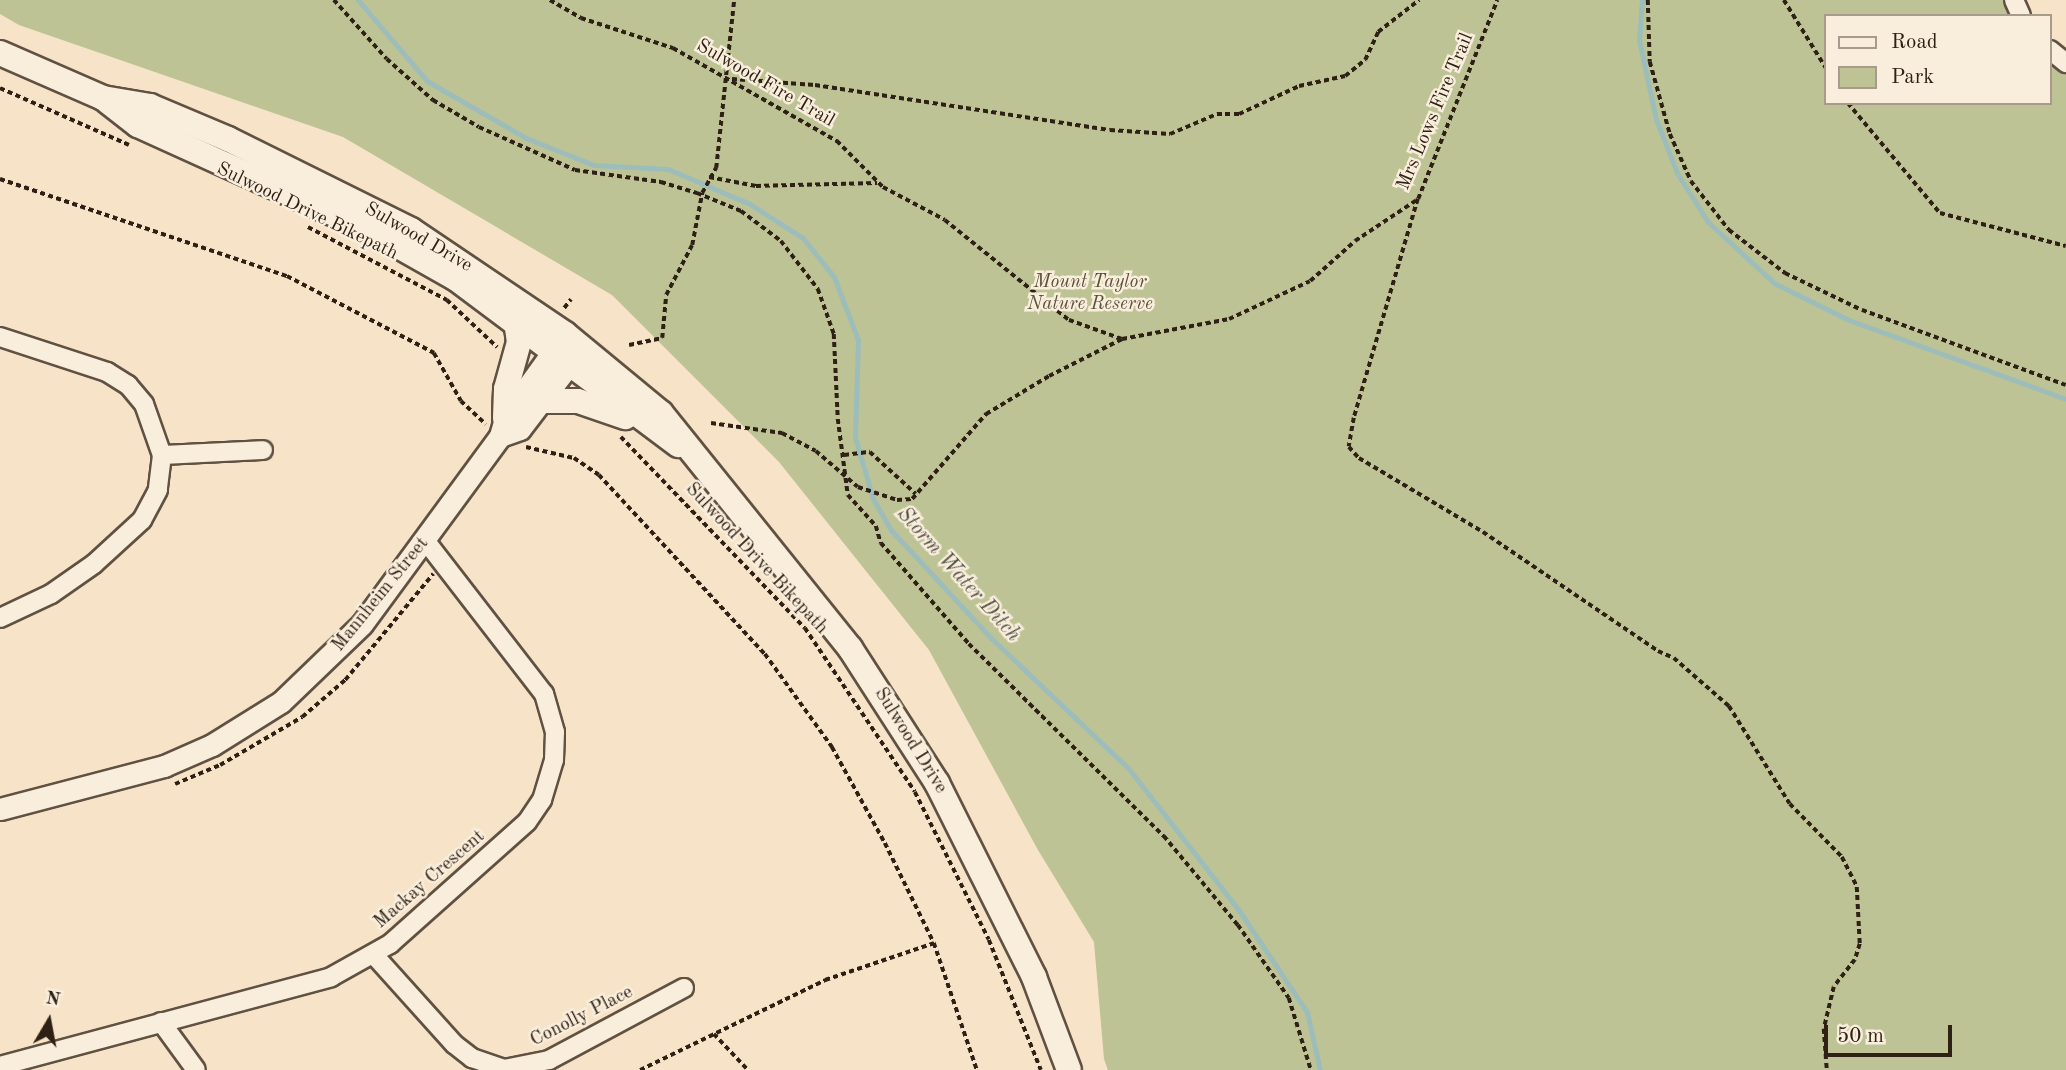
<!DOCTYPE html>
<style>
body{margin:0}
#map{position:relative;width:2066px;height:1070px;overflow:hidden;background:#f6e3c8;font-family:"Old Standard TT",serif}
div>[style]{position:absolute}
.green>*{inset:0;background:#bdc395}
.stream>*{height:5px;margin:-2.5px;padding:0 2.5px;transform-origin:2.5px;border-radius:2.5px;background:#9dbdbb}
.path>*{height:3.5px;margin-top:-1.75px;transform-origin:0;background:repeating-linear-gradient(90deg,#2e2015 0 5px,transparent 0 8.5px)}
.roads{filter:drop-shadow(2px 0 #605142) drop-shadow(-2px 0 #605142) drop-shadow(0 2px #605142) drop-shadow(0 -2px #605142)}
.minor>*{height:18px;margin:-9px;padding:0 9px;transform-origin:9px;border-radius:9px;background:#f9eddb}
.tertiary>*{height:21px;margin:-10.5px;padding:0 10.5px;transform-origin:10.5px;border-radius:10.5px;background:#f9eddb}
.secondary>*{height:24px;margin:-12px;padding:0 12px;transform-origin:12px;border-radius:12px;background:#f9eddb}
span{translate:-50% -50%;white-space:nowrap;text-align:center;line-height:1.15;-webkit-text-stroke:5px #f9eddb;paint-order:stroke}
.street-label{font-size:19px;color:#2e2015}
.park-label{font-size:19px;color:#59513b;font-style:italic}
.water-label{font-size:21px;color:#4f4f47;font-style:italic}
.legend{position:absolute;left:1824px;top:14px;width:228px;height:91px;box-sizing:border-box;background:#f9eddb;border:2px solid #a89b8c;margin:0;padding:9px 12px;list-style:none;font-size:21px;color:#2e2015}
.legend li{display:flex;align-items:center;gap:14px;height:35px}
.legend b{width:35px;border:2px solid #a89b8c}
.north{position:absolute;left:14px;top:986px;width:70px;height:70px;-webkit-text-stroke:5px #f9eddb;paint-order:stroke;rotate:10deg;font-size:19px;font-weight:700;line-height:28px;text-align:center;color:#2e2015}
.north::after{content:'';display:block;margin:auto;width:24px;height:32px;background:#2e2015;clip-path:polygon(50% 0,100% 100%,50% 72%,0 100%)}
.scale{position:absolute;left:1824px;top:1025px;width:128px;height:32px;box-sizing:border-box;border:4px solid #2e2015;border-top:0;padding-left:9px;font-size:21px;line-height:24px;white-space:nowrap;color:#2e2015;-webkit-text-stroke:5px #f9eddb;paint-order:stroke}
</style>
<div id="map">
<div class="green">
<i style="clip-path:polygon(0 0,2014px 0,2021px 16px,1826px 16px,1826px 103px,2050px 103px,2050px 50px,2066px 63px,2066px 1070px,1108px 1070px,1104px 1059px,1094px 942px,1038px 850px,929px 650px,779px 462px,612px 295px,343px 137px,19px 25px,0 14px)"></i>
</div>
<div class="stream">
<i style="left:358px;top:0;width:106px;rotate:49.6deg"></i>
<i style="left:427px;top:81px;width:114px;rotate:29.9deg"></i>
<i style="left:526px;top:138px;width:73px;rotate:21.7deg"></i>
<i style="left:594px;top:165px;width:74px;rotate:3.1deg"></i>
<i style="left:668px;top:169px;width:89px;rotate:23.1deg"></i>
<i style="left:750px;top:204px;width:63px;rotate:32.7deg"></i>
<i style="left:803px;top:238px;width:50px;rotate:51.5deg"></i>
<i style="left:834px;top:277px;width:67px;rotate:69.1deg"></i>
<i style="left:858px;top:340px;width:97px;rotate:91.8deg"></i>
<i style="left:855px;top:437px;width:65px;rotate:73.8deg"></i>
<i style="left:873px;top:499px;width:36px;rotate:60deg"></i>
<i style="left:891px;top:530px;width:147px;rotate:47.2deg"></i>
<i style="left:991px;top:638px;width:190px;rotate:43.5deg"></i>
<i style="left:1129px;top:769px;width:177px;rotate:52.1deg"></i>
<i style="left:1238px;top:909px;width:124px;rotate:56.2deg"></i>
<i style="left:1307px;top:1012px;width:59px;rotate:77.4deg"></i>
<i style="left:1642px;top:0;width:40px;rotate:94.3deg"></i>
<i style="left:1639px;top:40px;width:81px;rotate:77.9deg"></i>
<i style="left:1656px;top:119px;width:58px;rotate:68.7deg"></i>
<i style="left:1677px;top:173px;width:58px;rotate:57.7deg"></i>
<i style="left:1708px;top:222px;width:90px;rotate:42.7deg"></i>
<i style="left:1774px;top:283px;width:84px;rotate:26.3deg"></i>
<i style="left:1849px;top:320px;width:231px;rotate:20deg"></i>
</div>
<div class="path">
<i style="left:334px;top:0;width:79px;rotate:48.1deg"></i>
<i style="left:387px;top:59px;width:62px;rotate:41.7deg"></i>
<i style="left:433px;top:100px;width:53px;rotate:30.4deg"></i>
<i style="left:479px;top:127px;width:105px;rotate:24.1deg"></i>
<i style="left:575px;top:170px;width:87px;rotate:7.9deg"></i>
<i style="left:661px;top:182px;width:38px;rotate:17deg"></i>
<i style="left:697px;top:193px;width:48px;rotate:22.2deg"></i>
<i style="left:741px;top:211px;width:50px;rotate:36.9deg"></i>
<i style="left:781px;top:241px;width:61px;rotate:52.4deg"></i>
<i style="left:818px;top:289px;width:48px;rotate:70.4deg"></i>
<i style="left:834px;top:334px;width:85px;rotate:87.3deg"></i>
<i style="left:838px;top:419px;width:77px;rotate:82.5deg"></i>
<i style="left:848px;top:495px;width:42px;rotate:47.9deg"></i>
<i style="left:876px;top:526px;width:18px;rotate:74deg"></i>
<i style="left:881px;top:543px;width:134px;rotate:48.9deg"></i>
<i style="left:969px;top:644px;width:274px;rotate:44.6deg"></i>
<i style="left:1164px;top:836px;width:116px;rotate:50.3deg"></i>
<i style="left:1238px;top:925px;width:89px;rotate:55.1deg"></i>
<i style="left:1289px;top:998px;width:75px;rotate:73deg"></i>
<i style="left:550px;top:0;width:36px;rotate:30deg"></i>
<i style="left:581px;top:18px;width:97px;rotate:18.1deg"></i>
<i style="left:673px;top:48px;width:189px;rotate:29.6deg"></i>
<i style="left:837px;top:141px;width:65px;rotate:45deg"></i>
<i style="left:883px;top:187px;width:70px;rotate:28deg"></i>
<i style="left:945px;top:220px;width:159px;rotate:38.9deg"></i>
<i style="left:1069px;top:320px;width:56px;rotate:19.7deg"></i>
<i style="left:1648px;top:0;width:62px;rotate:88.2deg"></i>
<i style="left:1650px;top:62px;width:75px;rotate:74.5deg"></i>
<i style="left:1670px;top:134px;width:51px;rotate:65.9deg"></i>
<i style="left:1691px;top:181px;width:62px;rotate:52.2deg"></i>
<i style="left:1729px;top:230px;width:71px;rotate:37.5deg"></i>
<i style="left:1785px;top:273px;width:85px;rotate:25.7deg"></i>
<i style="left:1862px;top:310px;width:217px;rotate:20.2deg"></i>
<i style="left:1784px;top:0;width:80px;rotate:58.3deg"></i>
<i style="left:732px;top:79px;width:83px;rotate:4.1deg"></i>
<i style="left:815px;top:85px;width:298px;rotate:8.7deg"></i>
<i style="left:1110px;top:130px;width:60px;rotate:3.8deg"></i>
<i style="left:1170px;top:134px;width:51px;rotate:-23.1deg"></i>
<i style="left:1217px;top:114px;width:22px"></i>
<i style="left:1239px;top:114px;width:66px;rotate:-25deg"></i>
<i style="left:1299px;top:86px;width:47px;rotate:-12.3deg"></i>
<i style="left:1345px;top:76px;width:26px;rotate:-39deg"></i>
<i style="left:1365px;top:60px;width:31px;rotate:-65deg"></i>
<i style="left:1378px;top:32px;width:52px;rotate:-38deg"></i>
<i style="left:0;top:88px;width:141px;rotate:23.8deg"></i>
<i style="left:1848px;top:103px;width:143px;rotate:50.1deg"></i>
<i style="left:1940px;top:213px;width:130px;rotate:14.7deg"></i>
<i style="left:709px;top:177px;width:48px;rotate:10.8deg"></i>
<i style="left:756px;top:186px;width:121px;rotate:-1.4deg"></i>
<i style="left:0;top:179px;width:303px;rotate:18.7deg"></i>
<i style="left:287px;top:276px;width:166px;rotate:27.6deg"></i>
<i style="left:434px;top:353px;width:55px;rotate:60.6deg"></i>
<i style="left:461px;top:401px;width:34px;rotate:43deg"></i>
<i style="left:1418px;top:199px;width:228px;rotate:106.3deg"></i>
<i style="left:1354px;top:418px;width:29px;rotate:100deg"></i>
<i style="left:1349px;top:447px;width:15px;rotate:48deg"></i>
<i style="left:1359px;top:458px;width:144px;rotate:30.8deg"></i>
<i style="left:1483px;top:532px;width:212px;rotate:34.2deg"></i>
<i style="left:1658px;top:651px;width:17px;rotate:24deg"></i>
<i style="left:1674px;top:658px;width:73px;rotate:41.1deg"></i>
<i style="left:1729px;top:706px;width:115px;rotate:58.1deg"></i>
<i style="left:1790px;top:804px;width:74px;rotate:45.5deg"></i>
<i style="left:1842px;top:857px;width:34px;rotate:63deg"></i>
<i style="left:1857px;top:887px;width:57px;rotate:87deg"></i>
<i style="left:1860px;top:944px;width:17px;rotate:107deg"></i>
<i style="left:1855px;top:960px;width:34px;rotate:128deg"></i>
<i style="left:1834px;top:987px;width:43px;rotate:103.4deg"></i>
<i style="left:1824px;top:1029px;width:41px;rotate:85.8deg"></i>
<i style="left:308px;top:227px;width:157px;rotate:27.7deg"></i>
<i style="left:447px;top:300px;width:69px;rotate:43.2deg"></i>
<i style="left:564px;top:308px;width:11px;rotate:-52deg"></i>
<i style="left:629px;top:345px;width:34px;rotate:-12deg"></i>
<i style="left:662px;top:338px;width:43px;rotate:-84.7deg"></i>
<i style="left:666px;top:295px;width:56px;rotate:-62.5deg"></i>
<i style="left:692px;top:245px;width:53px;rotate:-79.1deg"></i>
<i style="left:702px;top:193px;width:29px;rotate:-61deg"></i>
<i style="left:716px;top:168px;width:169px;rotate:-83.9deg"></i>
<i style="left:711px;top:423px;width:72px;rotate:8deg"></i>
<i style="left:782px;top:433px;width:38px;rotate:28deg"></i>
<i style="left:816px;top:451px;width:55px;rotate:40.6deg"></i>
<i style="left:858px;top:487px;width:41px;rotate:18.4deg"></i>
<i style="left:897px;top:500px;width:15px;rotate:-4deg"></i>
<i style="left:912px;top:499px;width:113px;rotate:-49deg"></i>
<i style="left:986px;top:414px;width:74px;rotate:-31.1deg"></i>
<i style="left:1049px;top:376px;width:82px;rotate:-26.9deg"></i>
<i style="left:1122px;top:339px;width:109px;rotate:-10.6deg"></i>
<i style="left:1229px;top:319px;width:89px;rotate:-25.1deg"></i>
<i style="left:1310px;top:281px;width:60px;rotate:-41.6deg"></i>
<i style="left:1355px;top:241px;width:76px;rotate:-33.7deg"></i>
<i style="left:1418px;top:199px;width:214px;rotate:-68.3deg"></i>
<i style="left:621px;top:437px;width:265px;rotate:46.1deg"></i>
<i style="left:805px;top:628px;width:197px;rotate:56.1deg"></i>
<i style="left:915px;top:792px;width:165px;rotate:63.4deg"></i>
<i style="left:989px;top:940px;width:140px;rotate:68.2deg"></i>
<i style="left:526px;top:447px;width:49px;rotate:12.9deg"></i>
<i style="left:574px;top:458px;width:30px;rotate:34deg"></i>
<i style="left:599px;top:475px;width:244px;rotate:47.2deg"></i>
<i style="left:765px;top:654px;width:115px;rotate:54.2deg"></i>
<i style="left:832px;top:747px;width:110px;rotate:61.1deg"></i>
<i style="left:885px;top:843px;width:111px;rotate:63.9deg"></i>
<i style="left:934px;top:943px;width:134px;rotate:71.3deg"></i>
<i style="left:844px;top:455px;width:26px;rotate:-7deg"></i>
<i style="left:870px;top:452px;width:62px;rotate:42.4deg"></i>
<i style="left:175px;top:784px;width:49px;rotate:-22.9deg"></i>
<i style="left:220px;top:765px;width:95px;rotate:-30.3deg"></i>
<i style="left:302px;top:717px;width:57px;rotate:-40.7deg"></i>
<i style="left:345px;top:680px;width:138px;rotate:-50.3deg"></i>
<i style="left:714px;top:1034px;width:50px;rotate:46.6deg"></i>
<i style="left:640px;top:1070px;width:206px;rotate:-25.9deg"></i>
<i style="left:825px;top:980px;width:115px;rotate:-18.7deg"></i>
</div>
<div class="roads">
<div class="minor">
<i style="left:2014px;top:0;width:17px;rotate:66deg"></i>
<i style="left:2050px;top:50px;width:21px;rotate:39deg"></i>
<i style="left:0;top:337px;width:113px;rotate:18.1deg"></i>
<i style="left:107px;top:372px;width:25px;rotate:32deg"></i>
<i style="left:128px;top:385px;width:25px;rotate:50deg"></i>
<i style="left:144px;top:404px;width:54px;rotate:70.6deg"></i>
<i style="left:162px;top:455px;width:35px;rotate:97deg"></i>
<i style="left:158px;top:490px;width:34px;rotate:118deg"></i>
<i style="left:142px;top:520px;width:65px;rotate:137.5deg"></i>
<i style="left:94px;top:564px;width:52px;rotate:145.1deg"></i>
<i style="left:51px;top:594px;width:56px;rotate:154.8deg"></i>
<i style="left:162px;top:455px;width:101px;rotate:-2.8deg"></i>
<i style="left:374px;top:955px;width:120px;rotate:48deg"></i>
<i style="left:454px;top:1044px;width:23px;rotate:38deg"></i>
<i style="left:472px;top:1058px;width:34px;rotate:19deg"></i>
<i style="left:504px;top:1069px;width:46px;rotate:-11.3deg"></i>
<i style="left:549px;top:1060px;width:153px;rotate:-28.1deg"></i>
<i style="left:161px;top:1022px;width:59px;rotate:53.9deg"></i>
<i style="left:0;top:1066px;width:343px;rotate:-15deg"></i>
<i style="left:331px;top:977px;width:68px;rotate:-29.2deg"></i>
<i style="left:390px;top:944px;width:183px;rotate:-41.7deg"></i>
<i style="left:527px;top:822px;width:27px;rotate:-56deg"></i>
<i style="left:542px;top:800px;width:42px;rotate:-73.3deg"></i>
<i style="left:554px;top:760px;width:28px;rotate:-88deg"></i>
<i style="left:555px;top:732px;width:40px;rotate:-106deg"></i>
<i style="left:544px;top:694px;width:195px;rotate:-127.7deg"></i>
</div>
<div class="tertiary">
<i style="left:500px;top:436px;width:21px;rotate:-19deg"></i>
<i style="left:520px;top:429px;width:96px;rotate:-52.7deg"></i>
<i style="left:0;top:809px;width:170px;rotate:-14.7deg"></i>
<i style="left:164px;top:766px;width:52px;rotate:-23.6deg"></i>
<i style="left:212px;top:745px;width:81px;rotate:-31.9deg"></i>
<i style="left:281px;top:702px;width:112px;rotate:-43.9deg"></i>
<i style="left:362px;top:624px;width:233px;rotate:-53.7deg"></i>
<i style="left:500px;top:436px;width:19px;rotate:-74deg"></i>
<i style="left:505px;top:418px;width:96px;rotate:-54.3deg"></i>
</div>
<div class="secondary">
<i style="left:0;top:53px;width:112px;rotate:23.6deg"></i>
<i style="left:103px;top:98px;width:48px;rotate:9.7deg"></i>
<i style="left:150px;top:106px;width:85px;rotate:22.9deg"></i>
<i style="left:228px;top:139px;width:204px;rotate:26.4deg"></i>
<i style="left:411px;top:230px;width:186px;rotate:34deg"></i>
<i style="left:565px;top:334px;width:124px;rotate:39.5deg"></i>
<i style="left:661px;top:413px;width:302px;rotate:51.2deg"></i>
<i style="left:850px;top:648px;width:161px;rotate:57.2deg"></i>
<i style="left:937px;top:783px;width:217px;rotate:63.4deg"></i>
<i style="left:1034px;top:977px;width:99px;rotate:69.4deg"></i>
<i style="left:107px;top:101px;width:39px;rotate:38deg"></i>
<i style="left:138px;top:125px;width:255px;rotate:24.4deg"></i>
<i style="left:370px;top:230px;width:98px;rotate:29.5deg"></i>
<i style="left:455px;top:278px;width:279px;rotate:36.8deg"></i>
<i style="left:541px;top:401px;width:37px"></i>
<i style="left:578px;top:401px;width:50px;rotate:18.8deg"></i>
<i style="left:505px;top:418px;width:29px;rotate:-88deg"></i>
<i style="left:506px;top:389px;width:49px;rotate:-74.5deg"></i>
<i style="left:519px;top:342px;width:22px;rotate:-98deg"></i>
</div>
</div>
<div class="street-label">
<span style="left:765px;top:84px;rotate:30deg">Sulwood Fire Trail</span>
<span style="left:1436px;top:112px;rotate:-67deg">Mrs Lows Fire Trail</span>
<span style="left:307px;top:212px;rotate:26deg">Sulwood Drive Bikepath</span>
<span style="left:418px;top:238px;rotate:30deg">Sulwood Drive</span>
<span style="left:756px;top:559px;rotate:47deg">Sulwood Drive Bikepath</span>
<span style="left:381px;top:595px;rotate:-51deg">Mannheim Street</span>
<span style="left:910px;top:741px;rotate:58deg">Sulwood Drive</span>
<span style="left:430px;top:880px;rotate:-41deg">Mackay Crescent</span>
<span style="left:582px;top:1017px;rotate:-27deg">Conolly Place</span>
</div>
<div class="park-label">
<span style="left:1090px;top:294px">Mount Taylor<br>Nature Reserve</span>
</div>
<div class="water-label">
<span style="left:958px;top:575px;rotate:48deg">Storm Water Ditch</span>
</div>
<ul class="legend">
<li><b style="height:9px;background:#f9eddb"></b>Road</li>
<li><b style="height:19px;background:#bdc395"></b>Park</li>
</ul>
<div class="north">N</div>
<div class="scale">50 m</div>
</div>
